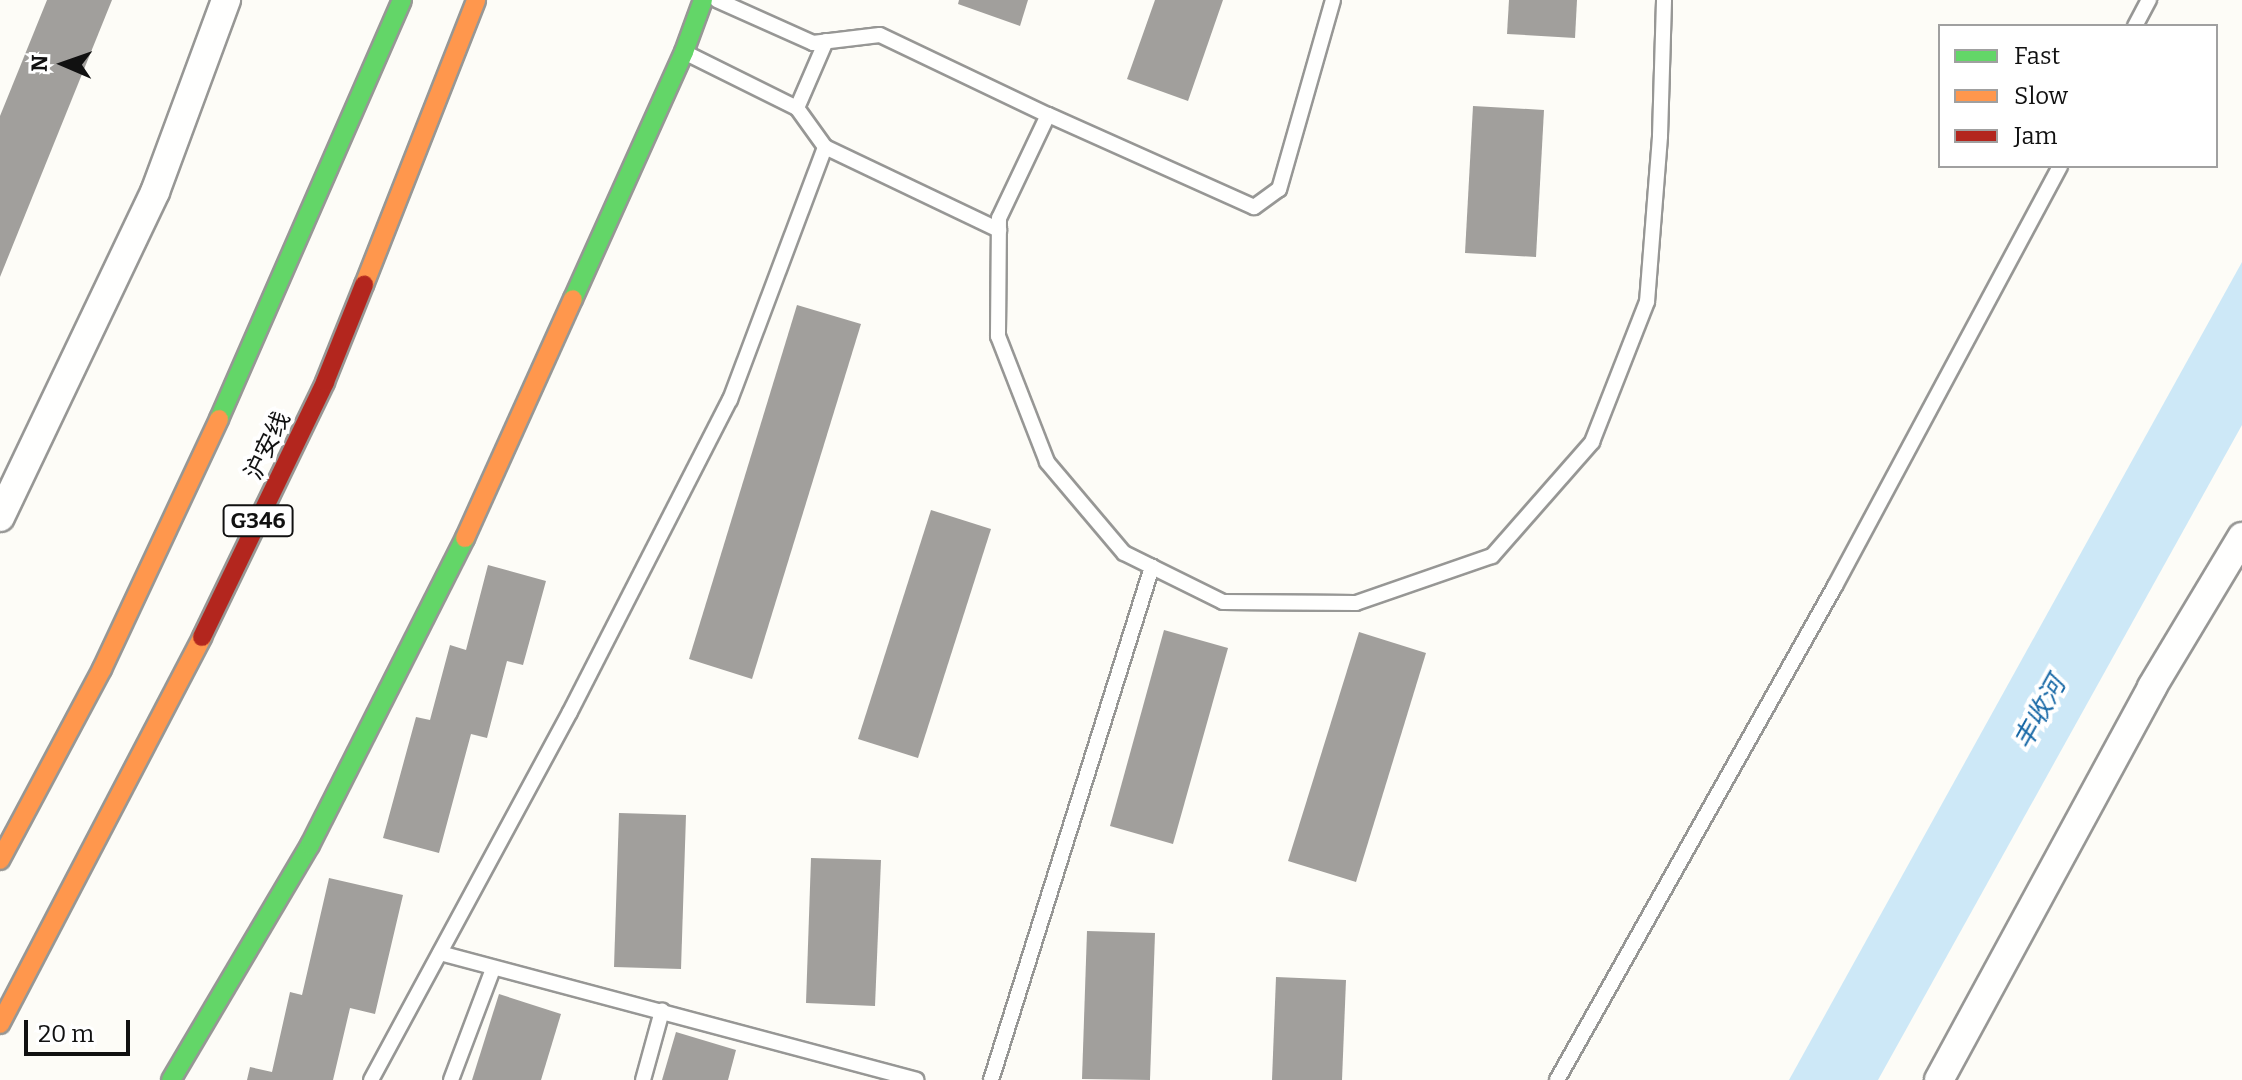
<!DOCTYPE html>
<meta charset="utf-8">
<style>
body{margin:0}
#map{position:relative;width:2242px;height:1080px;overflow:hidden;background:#fdfcf7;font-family:Bitter,"Noto Sans SC",serif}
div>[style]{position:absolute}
.water>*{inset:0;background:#cde8f7}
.building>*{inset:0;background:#a19f9c}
.roads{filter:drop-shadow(2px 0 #979795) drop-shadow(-2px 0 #979795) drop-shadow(0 2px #979795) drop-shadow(0 -2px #979795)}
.lane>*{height:14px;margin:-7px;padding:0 7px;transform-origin:7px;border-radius:7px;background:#fffffe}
.street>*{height:28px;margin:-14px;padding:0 14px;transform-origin:14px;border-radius:14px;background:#fffffe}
.fast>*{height:18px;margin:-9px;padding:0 9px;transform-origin:9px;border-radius:9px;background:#63d668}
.slow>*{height:18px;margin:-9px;padding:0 9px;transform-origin:9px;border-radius:9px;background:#ff974d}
.jam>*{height:18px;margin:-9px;padding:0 9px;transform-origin:9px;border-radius:9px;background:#b3261e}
span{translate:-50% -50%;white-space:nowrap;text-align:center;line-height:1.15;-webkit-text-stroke:8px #fff;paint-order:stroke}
.shield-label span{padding:2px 6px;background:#fff;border:2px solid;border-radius:6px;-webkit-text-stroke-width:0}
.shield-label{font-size:22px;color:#111;font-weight:700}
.street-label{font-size:24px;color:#111}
.water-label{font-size:26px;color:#1768a6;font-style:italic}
.legend{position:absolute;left:1938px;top:24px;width:280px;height:144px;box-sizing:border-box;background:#fff;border:2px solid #a0a0a0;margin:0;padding:10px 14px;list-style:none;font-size:24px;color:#111}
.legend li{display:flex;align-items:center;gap:16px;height:40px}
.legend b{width:40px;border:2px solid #a0a0a0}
.north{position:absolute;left:24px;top:24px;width:80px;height:80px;-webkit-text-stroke:6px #fff;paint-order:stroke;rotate:272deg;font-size:22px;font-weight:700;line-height:32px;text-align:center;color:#111}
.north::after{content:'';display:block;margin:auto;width:28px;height:36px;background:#111;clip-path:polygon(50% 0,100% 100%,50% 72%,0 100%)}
.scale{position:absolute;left:24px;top:1020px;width:106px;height:36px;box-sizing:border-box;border:4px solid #111;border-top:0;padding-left:10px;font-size:24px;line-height:28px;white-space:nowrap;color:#111;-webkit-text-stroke:6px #fff;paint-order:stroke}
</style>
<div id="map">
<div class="water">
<i style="clip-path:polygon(2242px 262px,2242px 425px,1878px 1080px,1789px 1080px)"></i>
</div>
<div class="building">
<i style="clip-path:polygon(47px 0,112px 0,0 277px,0 116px)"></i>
<i style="clip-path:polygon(959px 0,1028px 0,1020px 26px,958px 4px)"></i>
<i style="clip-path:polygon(1155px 0,1223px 0,1188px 101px,1127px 79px)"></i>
<i style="clip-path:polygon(1509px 0,1577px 0,1575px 38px,1507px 34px)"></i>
<i style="clip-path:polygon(1473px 106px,1544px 110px,1536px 257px,1465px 253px)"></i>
<i style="clip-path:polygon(797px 305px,861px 324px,752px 679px,689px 659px)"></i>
<i style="clip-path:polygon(931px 510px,991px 529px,918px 758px,858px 739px)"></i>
<i style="clip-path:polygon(488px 565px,546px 581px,523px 665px,507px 661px,487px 738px,471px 734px,439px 853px,383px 838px,416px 717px,430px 720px,450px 645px,466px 650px)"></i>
<i style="clip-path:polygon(1164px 630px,1228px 648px,1173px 844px,1110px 826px)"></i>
<i style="clip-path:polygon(1359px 632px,1426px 653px,1356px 882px,1288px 861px)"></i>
<i style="clip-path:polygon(619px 813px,686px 815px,681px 969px,614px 967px)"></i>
<i style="clip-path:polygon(811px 858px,881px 860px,875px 1006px,806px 1003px)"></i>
<i style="clip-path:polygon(329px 878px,403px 895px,375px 1014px,350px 1008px,333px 1080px,247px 1080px,250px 1067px,272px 1072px,290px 992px,302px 995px)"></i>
<i style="clip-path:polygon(1087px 931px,1155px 933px,1150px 1080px,1082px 1079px)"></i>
<i style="clip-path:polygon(1276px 977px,1346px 980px,1342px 1080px,1272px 1080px)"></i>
<i style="clip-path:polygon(499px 994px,561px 1014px,541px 1080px,472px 1080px)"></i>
<i style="clip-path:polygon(676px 1032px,736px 1050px,728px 1080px,662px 1080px)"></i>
</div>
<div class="roads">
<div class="lane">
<i style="left:717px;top:0;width:105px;rotate:24.1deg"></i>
<i style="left:813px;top:43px;width:67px;rotate:-6.8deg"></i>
<i style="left:880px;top:35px;width:186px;rotate:25.5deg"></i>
<i style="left:1333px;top:0;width:197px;rotate:105.9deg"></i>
<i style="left:1279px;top:189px;width:31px;rotate:144deg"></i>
<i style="left:1254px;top:207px;width:226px;rotate:-155.9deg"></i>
<i style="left:1048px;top:115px;width:114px;rotate:115.4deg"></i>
<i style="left:999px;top:218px;width:118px;rotate:90.5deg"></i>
<i style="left:998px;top:336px;width:135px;rotate:68.7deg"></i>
<i style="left:1047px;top:462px;width:119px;rotate:49.8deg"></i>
<i style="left:1124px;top:553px;width:110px;rotate:26.3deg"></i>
<i style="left:1223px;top:602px;width:133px;rotate:0.4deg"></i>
<i style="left:1356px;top:603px;width:144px;rotate:-19.1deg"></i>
<i style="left:1492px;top:556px;width:152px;rotate:-48.7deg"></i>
<i style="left:1592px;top:442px;width:150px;rotate:-68.6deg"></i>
<i style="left:1647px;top:302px;width:167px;rotate:-85.5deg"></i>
<i style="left:1660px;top:136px;width:136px;rotate:-88.3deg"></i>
<i style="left:2135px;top:26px;width:30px;rotate:-62deg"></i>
<i style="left:688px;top:54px;width:122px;rotate:26.4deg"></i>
<i style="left:797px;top:108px;width:48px;rotate:54.3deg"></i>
<i style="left:825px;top:147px;width:193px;rotate:25.5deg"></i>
<i style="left:797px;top:108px;width:73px;rotate:-66.6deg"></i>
<i style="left:440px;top:953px;width:493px;rotate:14.9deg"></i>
<i style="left:371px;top:1080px;width:418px;rotate:-61.6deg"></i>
<i style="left:570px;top:712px;width:351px;rotate:-62.9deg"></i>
<i style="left:730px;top:400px;width:270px;rotate:-69.4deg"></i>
<i style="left:451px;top:1080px;width:119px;rotate:-69.3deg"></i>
<i style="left:643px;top:1080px;width:72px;rotate:-74.6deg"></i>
<i style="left:991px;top:1080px;width:538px;rotate:-72.58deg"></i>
<i style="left:1557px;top:1080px;width:567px;rotate:-60.63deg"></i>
<i style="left:1835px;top:586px;width:476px;rotate:-61.8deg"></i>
</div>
<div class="street">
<i style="left:0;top:517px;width:360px;rotate:-64.5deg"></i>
<i style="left:155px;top:192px;width:205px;rotate:-69.7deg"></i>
<i style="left:1939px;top:1080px;width:447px;rotate:-61.5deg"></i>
<i style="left:2152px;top:687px;width:175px;rotate:-59deg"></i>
</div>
<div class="fast">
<i style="left:573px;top:299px;width:271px;rotate:-65.8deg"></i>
<i style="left:684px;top:52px;width:55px;rotate:-69.9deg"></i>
<i style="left:219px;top:419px;width:457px;rotate:-66.4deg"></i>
<i style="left:171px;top:1080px;width:273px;rotate:-59.4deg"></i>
<i style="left:310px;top:845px;width:344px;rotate:-63.2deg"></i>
</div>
<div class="slow">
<i style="left:364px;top:285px;width:306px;rotate:-68.5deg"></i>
<i style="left:465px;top:538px;width:262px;rotate:-65.7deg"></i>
<i style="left:0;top:860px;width:217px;rotate:-61.9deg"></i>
<i style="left:102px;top:669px;width:276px;rotate:-64.9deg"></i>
<i style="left:0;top:1024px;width:437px;rotate:-62.4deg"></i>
</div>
<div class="jam">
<i style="left:202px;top:637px;width:283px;rotate:-64.2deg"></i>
<i style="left:325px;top:382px;width:105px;rotate:-68.1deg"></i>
</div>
</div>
<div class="shield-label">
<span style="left:258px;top:521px">G346</span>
</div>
<div class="street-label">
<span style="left:268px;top:446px;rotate:-64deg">沪安线</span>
</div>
<div class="water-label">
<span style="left:2040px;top:713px;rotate:-61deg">丰收河</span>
</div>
<ul class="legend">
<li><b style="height:10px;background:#63d668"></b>Fast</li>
<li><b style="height:10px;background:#ff974d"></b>Slow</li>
<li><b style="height:10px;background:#b3261e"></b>Jam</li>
</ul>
<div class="north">N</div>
<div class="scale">20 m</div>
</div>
